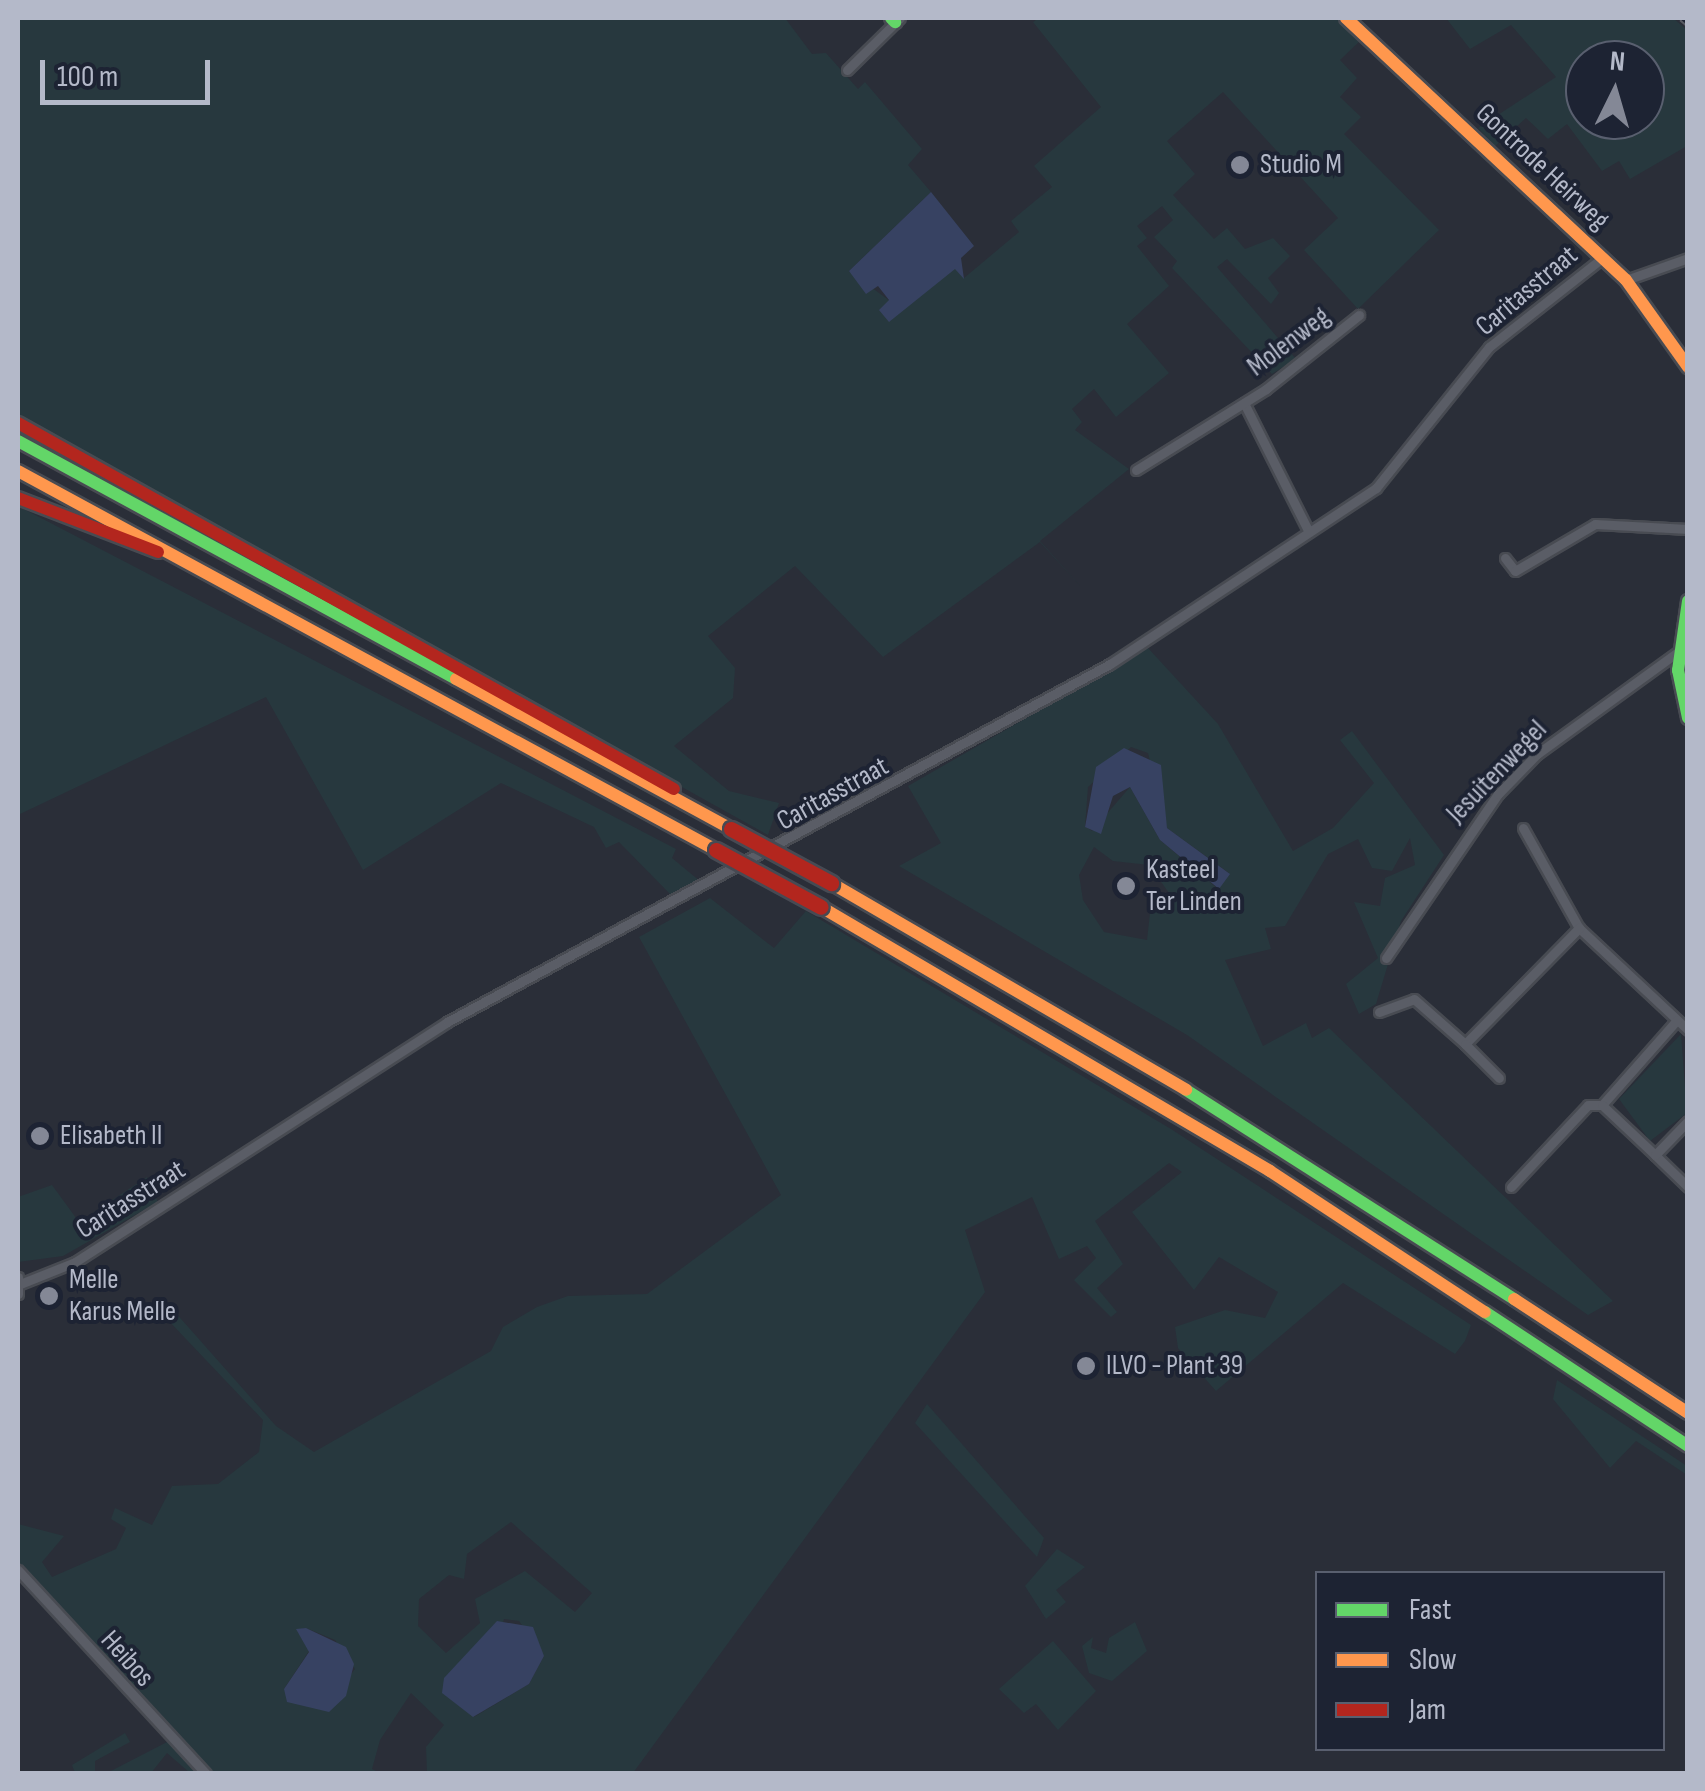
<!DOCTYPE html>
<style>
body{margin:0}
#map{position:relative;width:1705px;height:1791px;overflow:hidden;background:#2a2e38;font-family:"Sofia Sans Condensed",sans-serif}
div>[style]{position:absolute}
.green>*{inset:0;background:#27383e}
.water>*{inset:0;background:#374262}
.roads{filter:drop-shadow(2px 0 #484b52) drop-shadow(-2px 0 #484b52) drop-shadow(0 2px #484b52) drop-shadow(0 -2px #484b52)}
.street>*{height:9px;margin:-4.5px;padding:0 4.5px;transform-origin:4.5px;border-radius:4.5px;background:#5a5d66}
.fast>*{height:12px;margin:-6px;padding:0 6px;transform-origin:6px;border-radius:6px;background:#63d668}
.slow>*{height:12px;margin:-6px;padding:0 6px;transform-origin:6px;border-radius:6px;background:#ff974d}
.jam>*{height:12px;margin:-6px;padding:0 6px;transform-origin:6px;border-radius:6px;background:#b3261e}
.rail>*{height:8px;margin-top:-4px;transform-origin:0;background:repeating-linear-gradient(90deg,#1d2333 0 11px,#595c64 0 22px);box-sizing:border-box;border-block:2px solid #595c64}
.bridges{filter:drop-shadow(2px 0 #474a53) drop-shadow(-2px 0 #474a53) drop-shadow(0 2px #474a53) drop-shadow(0 -2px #474a53)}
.jam-bridge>*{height:15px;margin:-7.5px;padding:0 7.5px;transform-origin:7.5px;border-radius:7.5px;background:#b3261e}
.dots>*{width:28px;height:28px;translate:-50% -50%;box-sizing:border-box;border:5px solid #1d2333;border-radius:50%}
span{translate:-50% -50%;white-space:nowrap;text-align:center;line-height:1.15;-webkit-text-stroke:8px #1d2333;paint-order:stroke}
.poi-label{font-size:28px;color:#b4b9c9}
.left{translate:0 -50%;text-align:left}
.street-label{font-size:28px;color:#b4b9c9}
.frame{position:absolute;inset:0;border:20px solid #b4b9c9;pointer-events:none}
.legend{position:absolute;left:1315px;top:1571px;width:350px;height:180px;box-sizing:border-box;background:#1d2333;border:2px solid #595f6f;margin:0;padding:12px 18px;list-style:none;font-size:30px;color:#b4b9c9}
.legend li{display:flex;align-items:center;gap:20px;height:50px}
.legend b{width:50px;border:2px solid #595f6f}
.north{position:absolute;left:1565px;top:40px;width:100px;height:100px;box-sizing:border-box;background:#1d2333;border:2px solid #595f6f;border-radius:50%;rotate:5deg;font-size:28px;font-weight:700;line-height:40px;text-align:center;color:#b4b9c9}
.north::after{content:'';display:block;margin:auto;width:35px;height:45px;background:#848896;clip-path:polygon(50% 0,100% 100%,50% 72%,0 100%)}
.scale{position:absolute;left:40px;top:60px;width:170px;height:45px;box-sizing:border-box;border:5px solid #b4b9c9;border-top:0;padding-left:12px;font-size:30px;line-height:35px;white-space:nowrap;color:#b4b9c9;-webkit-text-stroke:8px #1d2333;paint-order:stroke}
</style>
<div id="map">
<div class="green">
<i style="clip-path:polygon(18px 18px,785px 18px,812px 54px,826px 53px,858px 89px,865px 82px,922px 149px,908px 165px,931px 192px,849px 271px,890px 301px,955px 268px,964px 278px,1019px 232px,1011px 221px,1052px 187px,1034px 166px,1101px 107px,1033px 22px,1039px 18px,1338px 18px,1361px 40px,1340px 60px,1357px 78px,1340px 97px,1361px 117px,1344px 134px,1439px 230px,1358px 309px,1304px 250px,1338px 218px,1223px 92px,1167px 141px,1195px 174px,1173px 195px,1214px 239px,1227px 228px,1245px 249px,1273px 238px,1290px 256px,1268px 278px,1279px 293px,1271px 304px,1227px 259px,1217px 267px,1296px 359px,1272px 374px,1172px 268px,1177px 261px,1154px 237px,1173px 220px,1162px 206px,1137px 226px,1147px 238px,1137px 246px,1169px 286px,1127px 324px,1169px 373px,1116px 417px,1094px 389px,1072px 409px,1082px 422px,1075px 430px,1129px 469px,1040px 541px,1083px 589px,1040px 542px,883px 657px,795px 566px,708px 636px,735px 668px,733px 698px,674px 746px,729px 791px,779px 803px,768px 835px,18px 417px)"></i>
<i style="clip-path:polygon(evenodd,1446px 18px,1673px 18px,1687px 30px,1687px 146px,1630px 179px,1619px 161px,1602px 171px,1567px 124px,1548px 139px,1526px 118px,1495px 146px,1478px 128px,1556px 77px,1511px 25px,1470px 49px,1446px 18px,1585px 60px,1645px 60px,1645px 120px,1585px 120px,1585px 60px)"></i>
<i style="clip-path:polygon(18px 506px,676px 849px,672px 858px,701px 882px,672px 896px,619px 842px,606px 848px,594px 827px,501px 783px,363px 870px,266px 697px,18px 815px)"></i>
<i style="clip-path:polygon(evenodd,1148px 648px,1218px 724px,1293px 851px,1333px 828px,1374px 783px,1340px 740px,1352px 731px,1444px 855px,1401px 921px,1376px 1004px,1359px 1014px,1346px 984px,1378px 958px,1354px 902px,1380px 906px,1385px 878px,1415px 865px,1410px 838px,1392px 871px,1372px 868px,1358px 839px,1328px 854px,1285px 926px,1265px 928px,1271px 949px,1225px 960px,1263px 1046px,1306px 1023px,1312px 1038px,1329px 1028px,1613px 1301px,1588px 1315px,1187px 1035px,899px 866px,941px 843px,908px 786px,1148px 648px,1131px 747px,1148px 753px,1167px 828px,1229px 873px,1218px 889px,1160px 840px,1130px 787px,1092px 831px,1085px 826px,1088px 787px,1131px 747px,1148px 648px,1094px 847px,1113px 861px,1149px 865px,1169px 893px,1151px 904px,1147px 940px,1104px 932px,1083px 900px,1079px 875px,1094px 847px)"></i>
<i style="clip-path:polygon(evenodd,710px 898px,774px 948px,806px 911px,1171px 1129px,1471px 1325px,1465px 1341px,1455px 1354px,1343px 1283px,1216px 1391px,1178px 1348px,1175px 1327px,1225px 1310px,1265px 1318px,1278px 1292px,1219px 1257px,1194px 1290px,1132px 1212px,1182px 1172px,1169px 1163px,1095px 1221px,1123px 1264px,1097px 1288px,1117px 1312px,1111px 1317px,1074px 1280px,1096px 1258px,1087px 1246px,1059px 1259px,1032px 1197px,965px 1230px,985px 1292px,633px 1773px,427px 1773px,426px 1747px,444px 1725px,411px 1693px,380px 1740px,372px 1769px,380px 1773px,190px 1773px,167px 1753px,151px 1773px,107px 1773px,169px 1741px,18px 1579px,18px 1524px,64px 1536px,42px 1562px,52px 1577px,116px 1549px,126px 1528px,111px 1519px,115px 1508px,152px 1525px,172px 1486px,218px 1484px,259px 1452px,263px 1420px,166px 1318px,174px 1311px,276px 1426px,314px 1452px,491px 1351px,503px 1327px,537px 1307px,568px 1296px,647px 1294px,781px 1195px,639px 937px,710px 898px,511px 1522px,592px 1593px,575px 1612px,525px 1571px,475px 1599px,480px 1623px,446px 1653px,418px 1626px,419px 1599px,449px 1575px,464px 1579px,467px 1554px,511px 1522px,710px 898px,504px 1619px,519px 1621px,544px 1656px,529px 1684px,474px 1717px,504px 1619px,710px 898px,306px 1628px,335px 1640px,355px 1669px,345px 1682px,284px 1689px,309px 1651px,297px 1630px,306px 1628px)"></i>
<i style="clip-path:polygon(1681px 1034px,1687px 1113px,1650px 1141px,1619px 1099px)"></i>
<i style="clip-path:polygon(147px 1177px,158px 1202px,63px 1256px,18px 1262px,18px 1197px,52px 1185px,79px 1222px)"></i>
<i style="clip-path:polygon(1557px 1380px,1687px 1466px,1687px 1475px,1636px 1441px,1610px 1468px,1553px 1399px)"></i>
<i style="clip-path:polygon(927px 1404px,1044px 1538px,1037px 1557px,915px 1423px)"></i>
<i style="clip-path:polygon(1057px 1549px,1085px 1567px,1056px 1590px,1066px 1602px,1046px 1619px,1025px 1586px)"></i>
<i style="clip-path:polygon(1135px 1622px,1147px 1651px,1112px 1681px,1089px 1673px,1082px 1646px,1093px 1637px,1091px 1648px,1106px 1653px,1109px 1638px)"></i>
<i style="clip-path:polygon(1053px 1641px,1096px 1691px,1058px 1730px,1036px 1704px,1024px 1713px,999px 1689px)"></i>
<i style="clip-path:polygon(125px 1733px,130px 1742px,95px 1761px,95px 1773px,75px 1773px,72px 1765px)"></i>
</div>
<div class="water">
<i style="clip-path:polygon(931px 192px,974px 246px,961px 258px,964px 279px,955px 269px,889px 322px,879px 310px,889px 300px,878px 286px,866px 294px,849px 271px)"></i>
<i style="clip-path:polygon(1124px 748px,1161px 765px,1167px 828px,1230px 874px,1219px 889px,1160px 840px,1130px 787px,1113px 796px,1101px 834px,1085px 827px,1096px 767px)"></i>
<i style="clip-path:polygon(497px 1621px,533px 1627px,544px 1656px,529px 1684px,473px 1717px,442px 1693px,444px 1678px)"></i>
<i style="clip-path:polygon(306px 1628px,346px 1647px,354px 1664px,346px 1696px,329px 1712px,287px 1702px,284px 1689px,309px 1652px,296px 1629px)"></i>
</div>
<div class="roads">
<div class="street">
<i style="left:847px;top:70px;width:74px;rotate:-44.5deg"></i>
<i style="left:1626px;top:280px;width:66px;rotate:-19.5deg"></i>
<i style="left:1244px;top:403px;width:144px;rotate:63.3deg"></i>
<i style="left:1136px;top:470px;width:153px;rotate:-31.9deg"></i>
<i style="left:1266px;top:389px;width:119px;rotate:-38.5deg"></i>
<i style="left:1505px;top:558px;width:16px;rotate:52deg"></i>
<i style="left:1515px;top:571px;width:93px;rotate:-30.4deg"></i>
<i style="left:1595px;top:524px;width:93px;rotate:3.1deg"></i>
<i style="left:1523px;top:828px;width:115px;rotate:60.8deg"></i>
<i style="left:1579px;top:928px;width:149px;rotate:43.1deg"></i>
<i style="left:1386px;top:958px;width:199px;rotate:-55.7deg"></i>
<i style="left:1498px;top:794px;width:56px;rotate:-45.7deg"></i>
<i style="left:1537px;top:754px;width:174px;rotate:-35.9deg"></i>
<i style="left:1379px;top:1012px;width:37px;rotate:-20deg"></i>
<i style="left:1414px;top:999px;width:68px;rotate:41.4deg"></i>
<i style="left:1465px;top:1044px;width:163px;rotate:-45.5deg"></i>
<i style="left:1465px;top:1044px;width:48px;rotate:45deg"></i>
<i style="left:1602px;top:1105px;width:113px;rotate:-48.6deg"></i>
<i style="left:1655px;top:1155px;width:46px;rotate:44.1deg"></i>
<i style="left:1511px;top:1187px;width:112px;rotate:-46.8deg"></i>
<i style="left:1588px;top:1105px;width:14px"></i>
<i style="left:1602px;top:1105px;width:73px;rotate:43.3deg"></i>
<i style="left:1655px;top:1155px;width:47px;rotate:-45.9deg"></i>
<i style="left:18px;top:1277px;width:17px;rotate:90deg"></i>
<i style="left:20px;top:1284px;width:59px;rotate:-21.8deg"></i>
<i style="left:75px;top:1262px;width:443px;rotate:-32.8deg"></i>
<i style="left:447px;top:1022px;width:753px;rotate:-28.37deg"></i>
<i style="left:1110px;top:664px;width:319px;rotate:-33.5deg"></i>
<i style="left:1376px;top:488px;width:181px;rotate:-51.3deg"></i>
<i style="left:1489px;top:347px;width:144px;rotate:-38.2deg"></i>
<i style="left:18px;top:1570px;width:277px;rotate:47.3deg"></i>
</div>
<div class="fast">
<i style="left:891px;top:18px;width:6px;rotate:45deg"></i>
<i style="left:18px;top:441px;width:498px;rotate:28.5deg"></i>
<i style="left:1688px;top:601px;width:70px;rotate:98.2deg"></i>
<i style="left:1678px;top:670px;width:49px;rotate:78.2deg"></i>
<i style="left:1186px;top:1090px;width:389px;rotate:32.5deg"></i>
<i style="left:1485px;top:1312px;width:243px;rotate:33.4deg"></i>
</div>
<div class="slow">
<i style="left:1346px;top:18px;width:383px;rotate:43.1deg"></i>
<i style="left:1626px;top:280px;width:107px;rotate:54.5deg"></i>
<i style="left:18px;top:471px;width:794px;rotate:28.5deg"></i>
<i style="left:456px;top:679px;width:313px;rotate:28.6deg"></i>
<i style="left:831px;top:883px;width:411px;rotate:30.2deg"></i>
<i style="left:821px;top:907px;width:521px;rotate:30.45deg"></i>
<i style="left:1270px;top:1171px;width:257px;rotate:33.3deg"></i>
<i style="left:1514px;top:1299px;width:208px;rotate:33.2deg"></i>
</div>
<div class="jam">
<i style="left:18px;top:423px;width:751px;rotate:29.16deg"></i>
<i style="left:18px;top:498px;width:150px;rotate:21.1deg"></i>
</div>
</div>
<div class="rail">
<i style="left:1682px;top:18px;width:8px;rotate:40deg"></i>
</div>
<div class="bridges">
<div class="jam-bridge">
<i style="left:731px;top:829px;width:114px;rotate:28.4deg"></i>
<i style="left:716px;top:850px;width:119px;rotate:28.5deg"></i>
</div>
</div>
<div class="dots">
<i style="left:1240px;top:165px;background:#848896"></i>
<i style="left:1126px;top:886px;background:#848896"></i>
<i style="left:40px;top:1136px;background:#848896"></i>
<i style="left:49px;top:1296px;background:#848896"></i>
<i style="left:1086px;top:1366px;background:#848896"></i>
</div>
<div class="poi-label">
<span class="left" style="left:1260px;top:165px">Studio M</span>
<span class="left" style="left:1146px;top:886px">Kasteel<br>Ter Linden</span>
<span class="left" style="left:60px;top:1136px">Elisabeth II</span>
<span class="left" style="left:69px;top:1296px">Melle<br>Karus Melle</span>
<span class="left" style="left:1106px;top:1366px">ILVO - Plant 39</span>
</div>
<div class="street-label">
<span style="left:1542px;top:167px;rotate:43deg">Gontrode Heirweg</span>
<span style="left:1527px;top:291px;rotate:-40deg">Caritasstraat</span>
<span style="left:1289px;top:342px;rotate:-37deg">Molenweg</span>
<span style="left:1497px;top:772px;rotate:-46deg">Jesuitenwegel</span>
<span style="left:833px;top:794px;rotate:-29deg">Caritasstraat</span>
<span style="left:131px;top:1200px;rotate:-32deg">Caritasstraat</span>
<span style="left:127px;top:1659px;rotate:48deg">Heibos</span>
</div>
<div class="frame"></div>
<ul class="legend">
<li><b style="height:12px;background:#63d668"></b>Fast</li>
<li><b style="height:12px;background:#ff974d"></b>Slow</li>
<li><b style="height:12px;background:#b3261e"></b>Jam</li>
</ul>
<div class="north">N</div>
<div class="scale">100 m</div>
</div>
